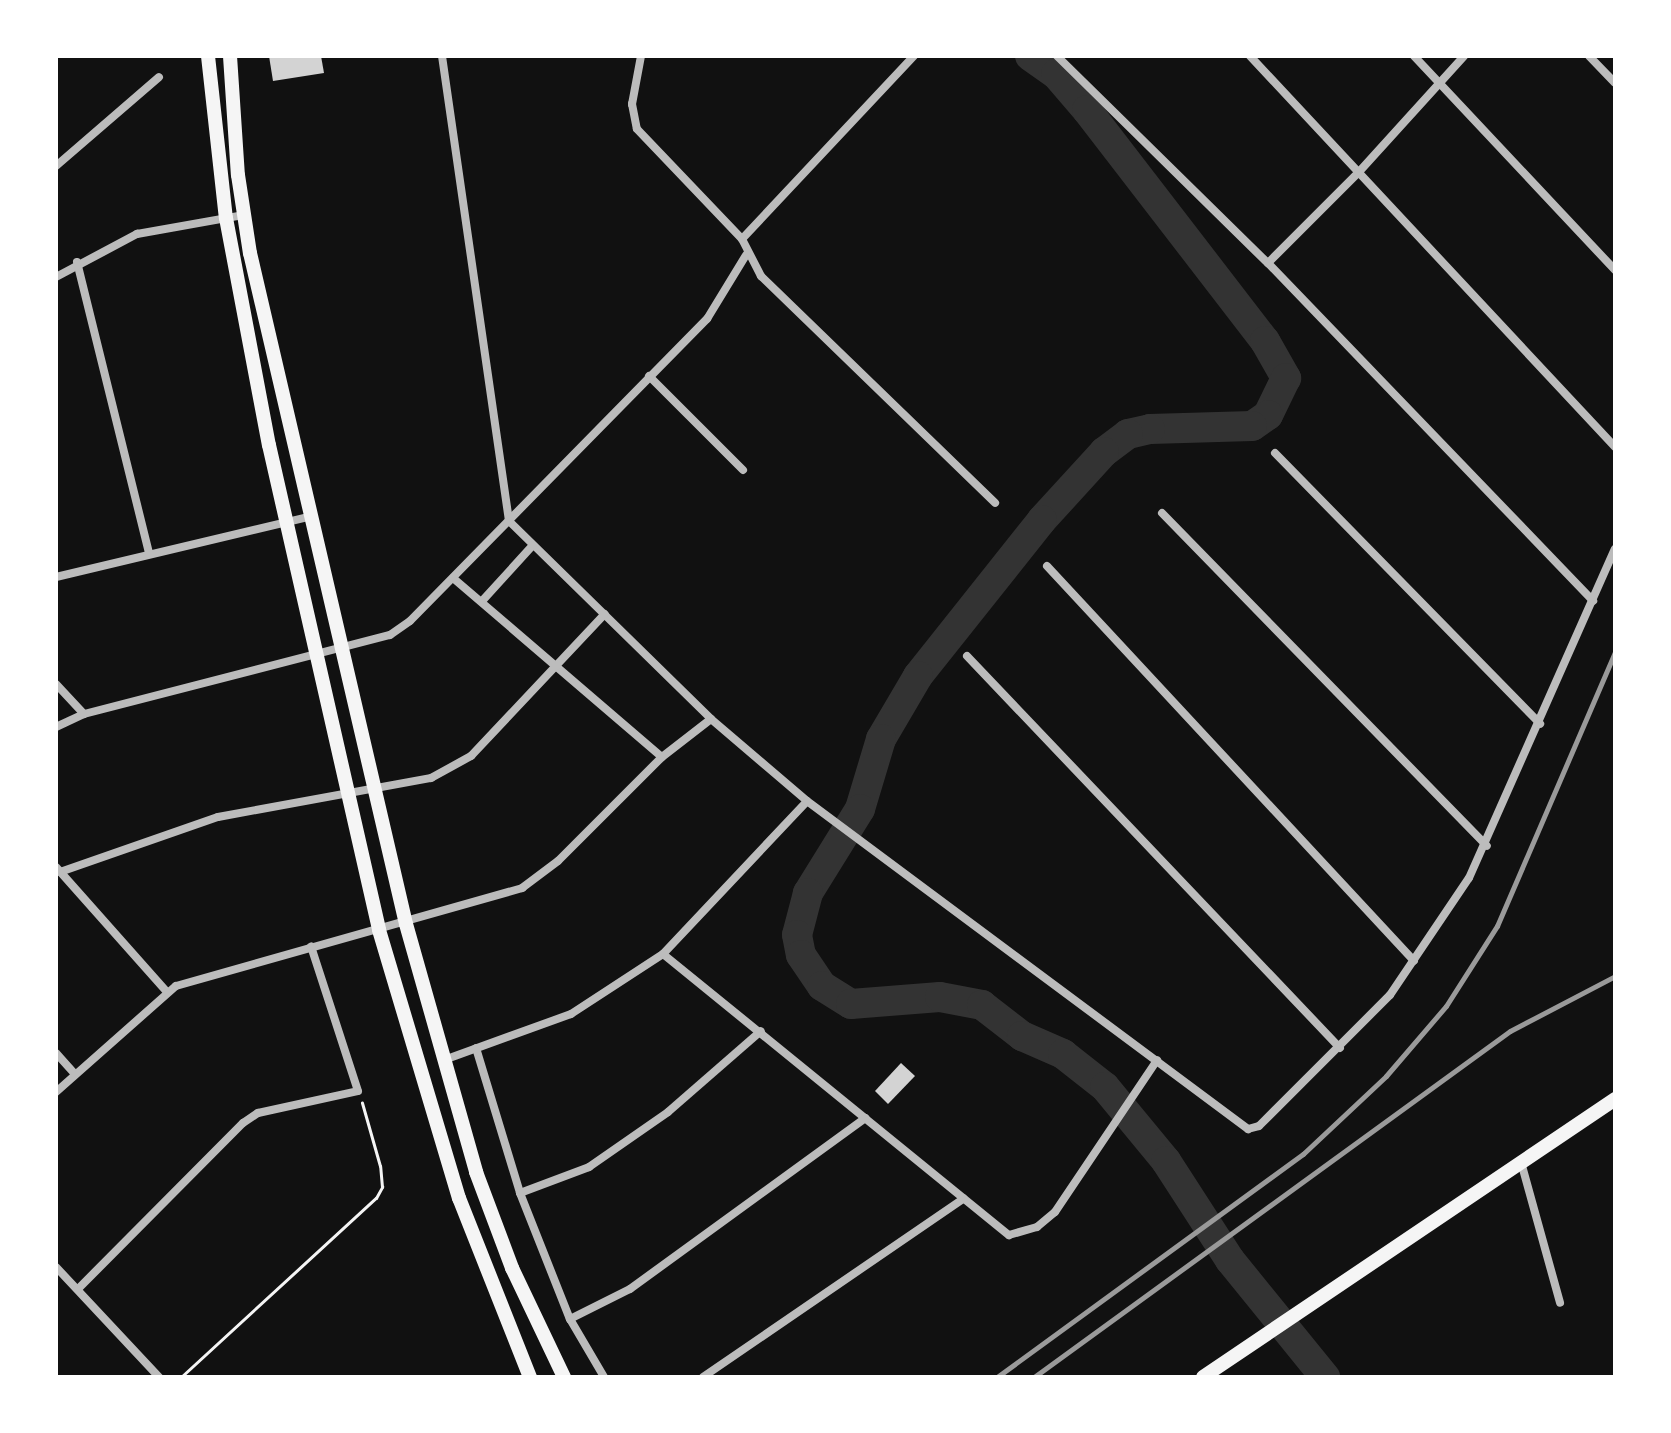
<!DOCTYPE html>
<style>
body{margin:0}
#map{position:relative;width:1671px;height:1433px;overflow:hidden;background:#111;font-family:Overpass,sans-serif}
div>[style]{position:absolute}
.river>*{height:30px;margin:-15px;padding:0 15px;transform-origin:15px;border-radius:15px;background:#333}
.building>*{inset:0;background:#d3d3d3}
.path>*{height:3px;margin:-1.5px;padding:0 1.5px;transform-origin:1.5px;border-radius:1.5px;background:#f5f5f5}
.minor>*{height:8px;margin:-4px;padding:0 4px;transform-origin:4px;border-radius:4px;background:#bcbcbc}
.primary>*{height:14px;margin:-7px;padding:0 7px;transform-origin:7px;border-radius:7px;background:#f5f5f5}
.rail>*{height:5px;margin:-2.5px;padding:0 2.5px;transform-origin:2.5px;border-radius:2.5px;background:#9a9a9a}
span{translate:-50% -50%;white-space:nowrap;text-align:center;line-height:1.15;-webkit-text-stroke:7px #fff;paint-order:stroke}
.frame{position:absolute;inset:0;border:58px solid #fff;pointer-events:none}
</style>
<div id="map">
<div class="river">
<i style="left:1030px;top:56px;width:32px;rotate:35deg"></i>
<i style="left:1056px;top:74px;width:48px;rotate:49.3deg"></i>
<i style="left:1087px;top:110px;width:292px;rotate:52.4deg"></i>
<i style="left:1265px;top:341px;width:43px;rotate:60.4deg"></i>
<i style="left:1286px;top:378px;width:41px;rotate:115.9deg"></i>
<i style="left:1268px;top:415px;width:19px;rotate:145deg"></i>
<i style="left:1252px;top:426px;width:102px;rotate:178.3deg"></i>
<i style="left:1150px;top:429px;width:23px;rotate:167deg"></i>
<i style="left:1128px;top:434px;width:30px;rotate:143deg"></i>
<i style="left:1104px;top:452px;width:92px;rotate:132.4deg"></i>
<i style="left:1042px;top:520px;width:199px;rotate:128.5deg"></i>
<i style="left:918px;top:676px;width:73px;rotate:120.4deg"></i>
<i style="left:881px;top:739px;width:73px;rotate:106.7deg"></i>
<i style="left:860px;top:809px;width:99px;rotate:121.8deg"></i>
<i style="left:808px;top:893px;width:43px;rotate:104.7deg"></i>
<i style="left:797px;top:935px;width:20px;rotate:79deg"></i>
<i style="left:801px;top:955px;width:37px;rotate:56deg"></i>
<i style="left:822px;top:986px;width:34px;rotate:32deg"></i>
<i style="left:851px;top:1004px;width:89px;rotate:-4.5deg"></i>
<i style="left:940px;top:997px;width:43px;rotate:10.8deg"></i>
<i style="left:982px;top:1005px;width:51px;rotate:37.8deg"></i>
<i style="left:1022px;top:1036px;width:45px;rotate:23.7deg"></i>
<i style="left:1063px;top:1054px;width:53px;rotate:38.2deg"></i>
<i style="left:1105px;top:1087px;width:96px;rotate:50.5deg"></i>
<i style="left:1166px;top:1161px;width:118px;rotate:57.1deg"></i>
<i style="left:1230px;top:1260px;width:151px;rotate:50.9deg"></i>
</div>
<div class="building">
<i style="clip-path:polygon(269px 56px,321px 56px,324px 73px,273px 81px)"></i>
<i style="clip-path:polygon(901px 1063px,915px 1076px,888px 1104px,875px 1091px)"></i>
</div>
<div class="path">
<i style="left:181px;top:1377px;width:265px;rotate:-42.6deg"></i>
<i style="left:376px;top:1198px;width:13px;rotate:-61deg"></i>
<i style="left:382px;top:1187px;width:21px;rotate:-95deg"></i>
<i style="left:380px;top:1166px;width:66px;rotate:-105.9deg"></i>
</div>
<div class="minor">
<i style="left:442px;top:56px;width:470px;rotate:81.8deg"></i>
<i style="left:641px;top:56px;width:49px;rotate:100.6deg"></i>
<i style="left:632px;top:104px;width:25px;rotate:79deg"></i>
<i style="left:637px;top:129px;width:152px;rotate:46.3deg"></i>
<i style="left:742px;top:239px;width:42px;rotate:62.8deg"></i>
<i style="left:761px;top:276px;width:326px;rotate:44.1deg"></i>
<i style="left:1057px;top:56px;width:296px;rotate:44.5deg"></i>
<i style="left:1268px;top:263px;width:469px;rotate:46.1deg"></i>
<i style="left:1250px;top:56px;width:535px;rotate:46.97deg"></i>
<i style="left:1414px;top:56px;width:294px;rotate:46.8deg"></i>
<i style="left:1589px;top:56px;width:37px;rotate:46deg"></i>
<i style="left:56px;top:166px;width:136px;rotate:-40.8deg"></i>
<i style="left:742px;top:239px;width:251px;rotate:-46.8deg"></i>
<i style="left:77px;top:262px;width:300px;rotate:76.1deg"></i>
<i style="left:1268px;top:263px;width:127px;rotate:-45deg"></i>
<i style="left:1358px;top:173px;width:158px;rotate:-47.8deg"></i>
<i style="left:56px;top:277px;width:92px;rotate:-28deg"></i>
<i style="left:137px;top:234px;width:109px;rotate:-10.1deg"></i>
<i style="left:649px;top:376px;width:133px;rotate:45deg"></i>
<i style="left:1275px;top:453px;width:379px;rotate:45.6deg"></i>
<i style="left:1162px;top:513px;width:465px;rotate:45.7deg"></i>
<i style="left:509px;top:521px;width:283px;rotate:44.4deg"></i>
<i style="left:711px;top:719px;width:126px;rotate:40.5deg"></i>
<i style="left:807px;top:801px;width:550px;rotate:36.64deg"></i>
<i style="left:1248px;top:1129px;width:11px;rotate:-15deg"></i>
<i style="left:1259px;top:1126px;width:185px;rotate:-45deg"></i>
<i style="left:1390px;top:995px;width:141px;rotate:-56deg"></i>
<i style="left:1469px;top:878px;width:360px;rotate:-66.1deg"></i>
<i style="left:1047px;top:566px;width:539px;rotate:47.1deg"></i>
<i style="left:56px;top:577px;width:263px;rotate:-13.4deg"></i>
<i style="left:453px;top:578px;width:275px;rotate:40.6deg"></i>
<i style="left:483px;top:600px;width:74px;rotate:-47.7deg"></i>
<i style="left:967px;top:656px;width:541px;rotate:46.42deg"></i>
<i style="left:56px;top:684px;width:41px;rotate:47deg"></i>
<i style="left:56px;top:727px;width:31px;rotate:-25deg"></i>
<i style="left:84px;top:714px;width:316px;rotate:-14.5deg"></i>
<i style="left:390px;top:635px;width:24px;rotate:-35deg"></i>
<i style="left:410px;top:621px;width:424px;rotate:-45.5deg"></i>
<i style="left:707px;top:319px;width:75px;rotate:-58.6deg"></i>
<i style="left:56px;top:867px;width:167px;rotate:48.4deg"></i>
<i style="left:60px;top:872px;width:167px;rotate:-19.2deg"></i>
<i style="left:218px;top:817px;width:217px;rotate:-10.4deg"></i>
<i style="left:431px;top:778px;width:46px;rotate:-28.8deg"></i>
<i style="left:471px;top:756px;width:195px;rotate:-46.7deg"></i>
<i style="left:663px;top:954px;width:446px;rotate:39.1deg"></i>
<i style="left:1009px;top:1235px;width:29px;rotate:-16deg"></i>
<i style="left:1037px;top:1227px;width:23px;rotate:-40deg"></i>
<i style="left:1055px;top:1212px;width:183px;rotate:-56.1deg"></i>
<i style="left:476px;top:1048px;width:152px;rotate:73.1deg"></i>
<i style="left:520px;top:1193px;width:136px;rotate:68.4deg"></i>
<i style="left:570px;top:1319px;width:67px;rotate:59.6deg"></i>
<i style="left:56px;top:1053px;width:28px;rotate:48deg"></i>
<i style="left:444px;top:1060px;width:135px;rotate:-19.9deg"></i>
<i style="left:571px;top:1014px;width:110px;rotate:-33.1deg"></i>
<i style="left:663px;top:954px;width:210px;rotate:-46.7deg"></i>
<i style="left:56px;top:1092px;width:160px;rotate:-41.5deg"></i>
<i style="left:176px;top:986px;width:360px;rotate:-15.8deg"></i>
<i style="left:522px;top:888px;width:45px;rotate:-36.9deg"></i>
<i style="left:558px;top:861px;width:147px;rotate:-45deg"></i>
<i style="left:662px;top:757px;width:62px;rotate:-37.8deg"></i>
<i style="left:1521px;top:1162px;width:146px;rotate:74.5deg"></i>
<i style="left:520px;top:1193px;width:74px;rotate:-20.6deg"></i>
<i style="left:589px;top:1167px;width:96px;rotate:-34.8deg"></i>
<i style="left:668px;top:1112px;width:123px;rotate:-41.1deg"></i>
<i style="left:56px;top:1267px;width:151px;rotate:46.9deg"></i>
<i style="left:78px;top:1289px;width:234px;rotate:-45.2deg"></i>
<i style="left:243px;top:1123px;width:18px;rotate:-34deg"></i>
<i style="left:258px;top:1113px;width:102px;rotate:-12.4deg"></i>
<i style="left:358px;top:1091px;width:152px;rotate:-108deg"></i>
<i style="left:570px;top:1319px;width:67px;rotate:-26.6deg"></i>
<i style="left:630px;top:1289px;width:291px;rotate:-36deg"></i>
<i style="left:703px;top:1377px;width:316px;rotate:-34.4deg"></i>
</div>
<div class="primary">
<i style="left:208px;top:56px;width:163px;rotate:83.7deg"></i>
<i style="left:226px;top:218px;width:231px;rotate:79.3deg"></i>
<i style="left:269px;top:445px;width:497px;rotate:77.2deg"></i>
<i style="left:379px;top:930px;width:280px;rotate:73.4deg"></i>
<i style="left:459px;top:1198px;width:193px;rotate:68.4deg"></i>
<i style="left:230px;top:56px;width:119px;rotate:86.2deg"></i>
<i style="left:238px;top:175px;width:79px;rotate:81.3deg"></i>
<i style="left:250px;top:253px;width:689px;rotate:76.91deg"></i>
<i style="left:406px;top:924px;width:258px;rotate:74.2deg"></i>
<i style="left:476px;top:1172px;width:103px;rotate:69.4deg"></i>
<i style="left:512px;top:1268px;width:121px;rotate:64.5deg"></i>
<i style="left:1203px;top:1377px;width:497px;rotate:-34deg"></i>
</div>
<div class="rail">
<i style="left:997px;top:1377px;width:379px;rotate:-36.1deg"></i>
<i style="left:1303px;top:1154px;width:114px;rotate:-43.2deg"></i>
<i style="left:1386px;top:1076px;width:92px;rotate:-49.4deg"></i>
<i style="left:1446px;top:1006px;width:95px;rotate:-57.5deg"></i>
<i style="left:1497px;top:926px;width:298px;rotate:-66.7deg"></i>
<i style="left:1034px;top:1377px;width:588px;rotate:-36.01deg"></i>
<i style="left:1510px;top:1031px;width:119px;rotate:-27.6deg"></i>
</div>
<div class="frame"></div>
</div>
